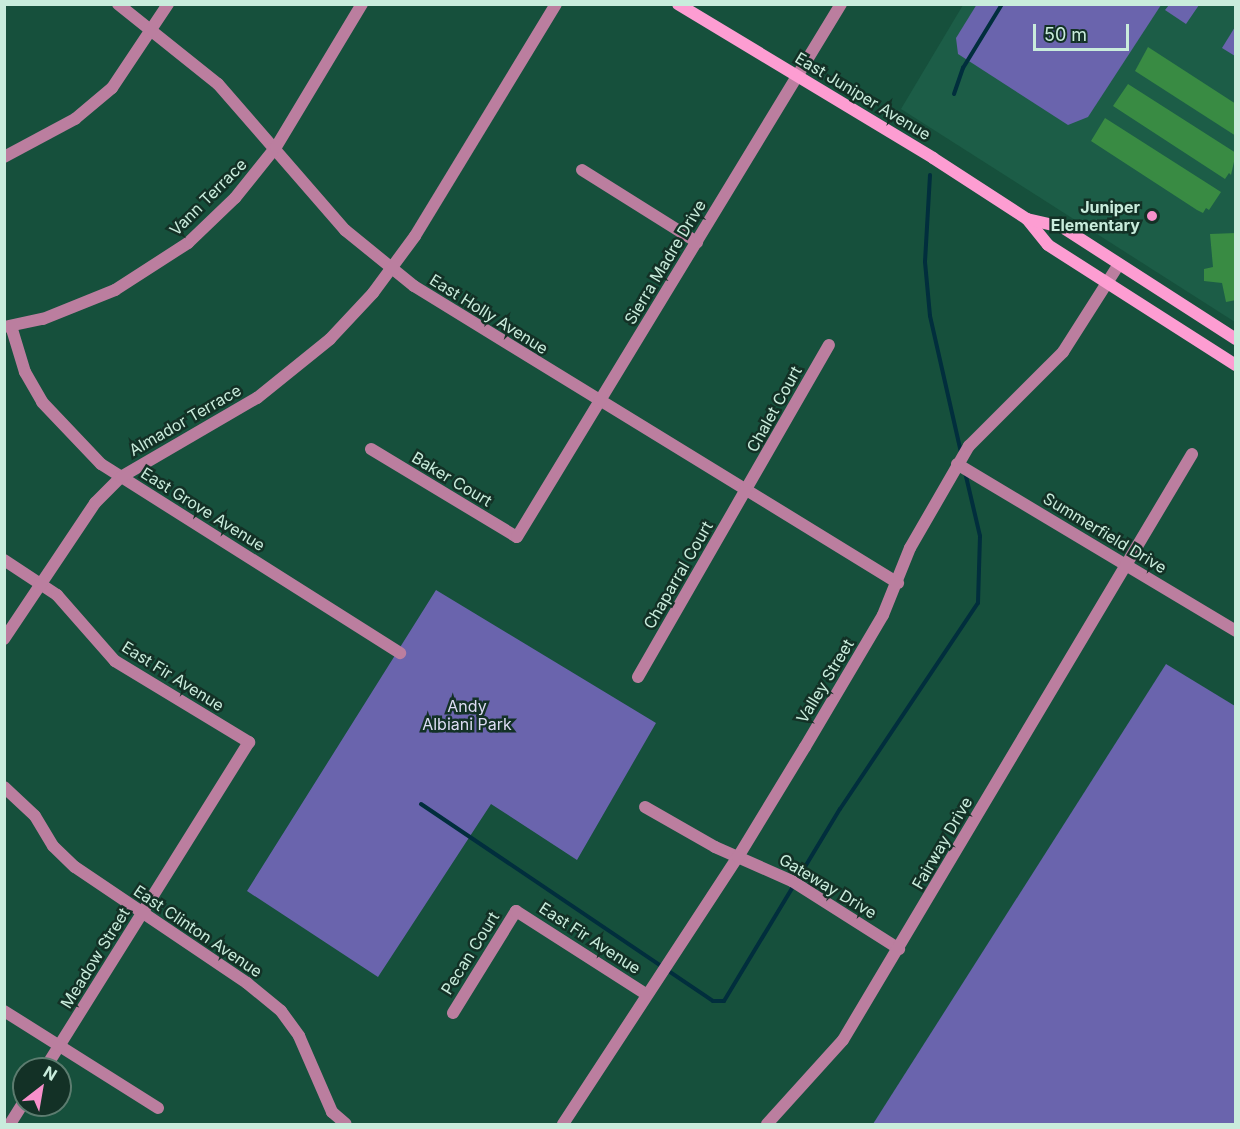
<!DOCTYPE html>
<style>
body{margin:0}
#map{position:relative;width:1240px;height:1129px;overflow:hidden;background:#16503c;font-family:Inter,sans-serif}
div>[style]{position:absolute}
.built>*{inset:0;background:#1c5d47}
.green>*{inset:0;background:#6a64ad}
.stream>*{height:4px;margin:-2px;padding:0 2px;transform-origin:2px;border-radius:2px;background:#012e3d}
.building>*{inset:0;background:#398b43}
.street>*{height:12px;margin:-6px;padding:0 6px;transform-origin:6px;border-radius:6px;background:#bb7e9f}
.secondary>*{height:12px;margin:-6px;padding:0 6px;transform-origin:6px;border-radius:6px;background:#fd9dd2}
.dots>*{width:16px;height:16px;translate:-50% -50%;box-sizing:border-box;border:3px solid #133126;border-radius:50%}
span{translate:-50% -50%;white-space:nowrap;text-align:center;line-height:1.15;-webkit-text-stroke:5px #133126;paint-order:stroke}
.street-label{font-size:16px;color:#c9ecdc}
.poi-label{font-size:16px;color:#c9ecdc;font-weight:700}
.right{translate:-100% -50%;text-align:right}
.park-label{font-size:16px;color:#dcdcf4}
.frame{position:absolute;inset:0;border:6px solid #c9ecdc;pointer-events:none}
.north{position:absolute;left:12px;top:1057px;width:60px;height:60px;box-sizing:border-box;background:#133126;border:2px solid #5c7c6f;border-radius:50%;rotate:31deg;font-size:16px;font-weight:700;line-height:24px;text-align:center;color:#c9ecdc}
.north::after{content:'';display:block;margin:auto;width:21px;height:27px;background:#f890cb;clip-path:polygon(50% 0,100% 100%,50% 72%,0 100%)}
.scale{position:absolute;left:1033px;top:24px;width:96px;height:27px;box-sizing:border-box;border:3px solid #c9ecdc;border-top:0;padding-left:8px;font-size:18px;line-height:21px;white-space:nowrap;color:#c9ecdc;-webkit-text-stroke:4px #133126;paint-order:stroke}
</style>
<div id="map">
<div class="built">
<i style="clip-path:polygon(963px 5px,1235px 5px,1235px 322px,901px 109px)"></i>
</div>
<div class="green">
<i style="clip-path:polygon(977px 4px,1161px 4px,1161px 5px,1088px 117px,1068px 125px,958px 54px,956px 38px)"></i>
<i style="clip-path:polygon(1169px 5px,1169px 4px,1199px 5px,1186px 24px,1165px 10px)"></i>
<i style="clip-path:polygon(1235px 27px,1235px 56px,1222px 48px)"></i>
<i style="clip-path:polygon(436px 590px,656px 723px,577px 860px,491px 804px,378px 977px,247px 891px)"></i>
<i style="clip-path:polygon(1166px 664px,1235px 706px,1235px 1124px,873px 1124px)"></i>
</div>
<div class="stream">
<i style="left:954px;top:94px;width:28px;rotate:-71deg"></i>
<i style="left:963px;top:68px;width:75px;rotate:-58.6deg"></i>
<i style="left:930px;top:175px;width:87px;rotate:93.3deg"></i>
<i style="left:925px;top:262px;width:54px;rotate:84.7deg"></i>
<i style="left:930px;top:316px;width:140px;rotate:77.2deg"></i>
<i style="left:421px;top:804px;width:352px;rotate:34deg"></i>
<i style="left:713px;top:1001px;width:11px"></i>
<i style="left:724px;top:1001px;width:224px;rotate:-58.9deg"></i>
<i style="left:840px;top:809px;width:248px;rotate:-56.2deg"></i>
<i style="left:978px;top:603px;width:67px;rotate:-88.3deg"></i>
<i style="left:980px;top:536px;width:66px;rotate:-103.2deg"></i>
</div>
<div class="building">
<i style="clip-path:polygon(1148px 47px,1236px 104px,1236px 136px,1135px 71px)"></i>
<i style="clip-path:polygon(1128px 84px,1236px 153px,1231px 175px,1229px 173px,1225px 179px,1113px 106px)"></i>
<i style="clip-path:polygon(1105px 118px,1221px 192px,1209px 210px,1206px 208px,1203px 213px,1197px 210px,1091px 141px)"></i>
<i style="clip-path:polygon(1236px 233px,1236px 300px,1226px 302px,1222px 283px,1204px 281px,1204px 269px,1213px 267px,1210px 234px)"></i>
</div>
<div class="street">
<i style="left:118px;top:4px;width:128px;rotate:38.7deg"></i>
<i style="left:218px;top:84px;width:194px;rotate:49deg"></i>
<i style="left:345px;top:230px;width:89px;rotate:39.1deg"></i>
<i style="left:414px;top:286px;width:568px;rotate:31.53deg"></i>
<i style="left:4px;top:157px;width:81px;rotate:-28.2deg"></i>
<i style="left:75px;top:119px;width:48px;rotate:-40deg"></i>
<i style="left:112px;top:88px;width:101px;rotate:-56.3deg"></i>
<i style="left:582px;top:170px;width:136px;rotate:32.1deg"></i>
<i style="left:11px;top:326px;width:48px;rotate:73.1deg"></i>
<i style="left:25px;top:372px;width:34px;rotate:60deg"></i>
<i style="left:42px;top:402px;width:86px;rotate:46.4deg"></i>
<i style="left:101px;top:464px;width:354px;rotate:32.3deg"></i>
<i style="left:4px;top:327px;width:40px;rotate:-12deg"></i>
<i style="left:43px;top:319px;width:78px;rotate:-21.9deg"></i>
<i style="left:115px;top:290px;width:87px;rotate:-32.8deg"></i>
<i style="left:188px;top:243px;width:65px;rotate:-43.8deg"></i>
<i style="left:235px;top:198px;width:65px;rotate:-51.2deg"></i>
<i style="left:276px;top:147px;width:167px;rotate:-59deg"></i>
<i style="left:371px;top:449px;width:170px;rotate:31.1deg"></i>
<i style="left:517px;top:537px;width:624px;rotate:-58.71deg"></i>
<i style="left:957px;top:464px;width:325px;rotate:30.9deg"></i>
<i style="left:4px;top:560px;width:64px;rotate:33.4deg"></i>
<i style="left:57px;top:595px;width:88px;rotate:48.7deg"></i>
<i style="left:115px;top:661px;width:157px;rotate:31.2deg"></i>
<i style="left:249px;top:742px;width:385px;rotate:122deg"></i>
<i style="left:4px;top:639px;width:164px;rotate:-56.2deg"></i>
<i style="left:95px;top:503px;width:37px;rotate:-45deg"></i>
<i style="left:121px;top:477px;width:157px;rotate:-30.2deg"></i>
<i style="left:257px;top:398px;width:94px;rotate:-38.9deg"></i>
<i style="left:330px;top:339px;width:63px;rotate:-46.9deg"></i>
<i style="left:373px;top:293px;width:71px;rotate:-53.6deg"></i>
<i style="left:415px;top:236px;width:271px;rotate:-58.7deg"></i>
<i style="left:638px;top:677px;width:383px;rotate:-60.1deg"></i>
<i style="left:4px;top:787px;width:42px;rotate:43.1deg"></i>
<i style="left:35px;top:816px;width:35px;rotate:59deg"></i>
<i style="left:53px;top:846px;width:30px;rotate:44deg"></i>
<i style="left:75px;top:867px;width:207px;rotate:34deg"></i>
<i style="left:247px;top:983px;width:44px;rotate:39.5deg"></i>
<i style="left:281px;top:1011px;width:31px;rotate:54deg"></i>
<i style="left:299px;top:1036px;width:83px;rotate:66.5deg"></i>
<i style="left:332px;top:1112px;width:18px;rotate:41deg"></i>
<i style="left:645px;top:807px;width:81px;rotate:29.7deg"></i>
<i style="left:715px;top:847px;width:84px;rotate:23.8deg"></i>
<i style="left:792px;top:881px;width:127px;rotate:32.4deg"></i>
<i style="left:4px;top:1011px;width:182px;rotate:32.2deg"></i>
<i style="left:453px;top:1013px;width:120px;rotate:-58.3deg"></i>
<i style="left:516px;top:911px;width:154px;rotate:32.6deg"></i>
<i style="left:10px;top:1124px;width:26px;rotate:-58deg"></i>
<i style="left:563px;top:1124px;width:319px;rotate:-56.8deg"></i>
<i style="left:738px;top:857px;width:129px;rotate:-58.7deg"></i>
<i style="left:805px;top:747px;width:153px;rotate:-59.4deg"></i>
<i style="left:883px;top:615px;width:72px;rotate:-68.1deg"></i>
<i style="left:910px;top:548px;width:118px;rotate:-60deg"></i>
<i style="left:969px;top:446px;width:133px;rotate:-45deg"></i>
<i style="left:1063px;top:352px;width:104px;rotate:-57.5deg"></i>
<i style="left:767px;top:1124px;width:113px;rotate:-47.9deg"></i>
<i style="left:843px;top:1040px;width:682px;rotate:-59.22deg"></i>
</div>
<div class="secondary">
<i style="left:678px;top:4px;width:298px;rotate:31.1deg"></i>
<i style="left:933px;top:158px;width:112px;rotate:33deg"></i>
<i style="left:1027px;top:219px;width:33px;rotate:51deg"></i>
<i style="left:1048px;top:245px;width:223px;rotate:32.6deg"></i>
<i style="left:1027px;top:219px;width:36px;rotate:13deg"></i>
<i style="left:1062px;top:227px;width:207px;rotate:32.8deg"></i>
</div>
<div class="dots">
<i style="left:1152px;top:216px;background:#f890cb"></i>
</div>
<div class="street-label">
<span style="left:863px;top:96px;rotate:31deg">East Juniper Avenue</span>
<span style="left:208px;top:197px;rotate:-45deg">Vann Terrace</span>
<span style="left:665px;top:262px;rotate:-59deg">Sierra Madre Drive</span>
<span style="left:489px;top:314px;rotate:32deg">East Holly Avenue</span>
<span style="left:774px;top:409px;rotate:-61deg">Chalet Court</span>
<span style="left:185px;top:420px;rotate:-30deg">Almador Terrace</span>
<span style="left:452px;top:479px;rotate:31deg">Baker Court</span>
<span style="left:203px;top:509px;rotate:32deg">East Grove Avenue</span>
<span style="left:1105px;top:533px;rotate:31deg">Summerfield Drive</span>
<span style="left:678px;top:575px;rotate:-60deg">Chaparral Court</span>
<span style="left:173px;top:676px;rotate:32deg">East Fir Avenue</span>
<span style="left:825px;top:681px;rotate:-59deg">Valley Street</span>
<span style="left:942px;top:843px;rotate:-60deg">Fairway Drive</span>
<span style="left:828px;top:886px;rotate:31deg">Gateway Drive</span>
<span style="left:198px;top:931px;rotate:34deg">East Clinton Avenue</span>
<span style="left:590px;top:938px;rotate:33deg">East Fir Avenue</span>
<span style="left:470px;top:953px;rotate:-58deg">Pecan Court</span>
<span style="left:95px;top:958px;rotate:-58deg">Meadow Street</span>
</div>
<div class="poi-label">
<span class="right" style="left:1140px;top:216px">Juniper<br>Elementary</span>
</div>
<div class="park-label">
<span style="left:467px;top:715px">Andy<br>Albiani Park</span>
</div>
<div class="frame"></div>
<div class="north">N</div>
<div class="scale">50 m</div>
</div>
